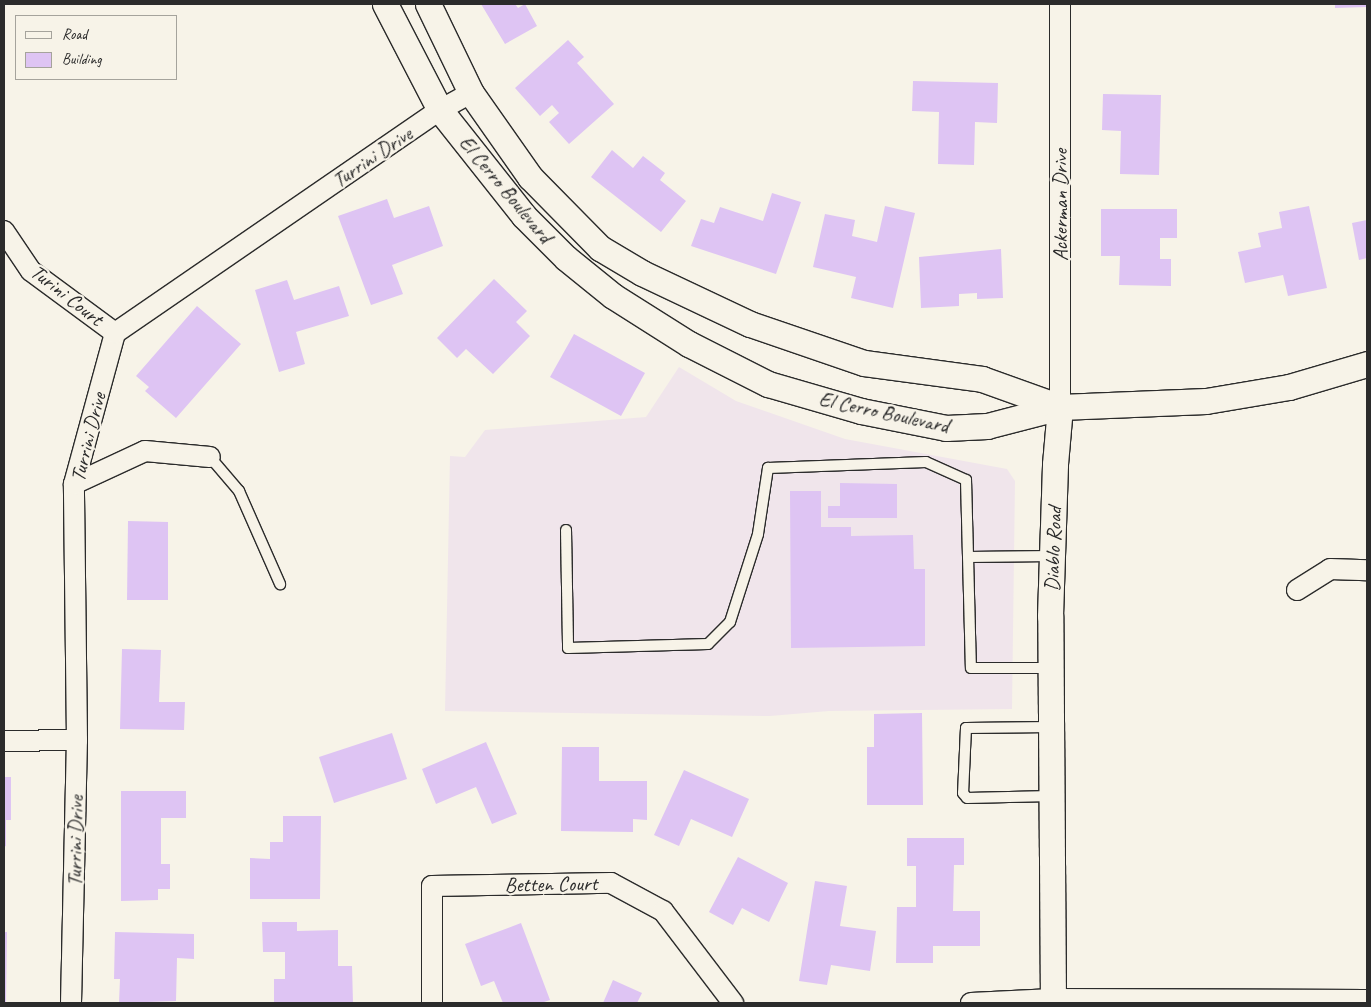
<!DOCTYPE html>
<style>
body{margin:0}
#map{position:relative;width:1371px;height:1007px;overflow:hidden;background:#f7f3e8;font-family:Caveat,sans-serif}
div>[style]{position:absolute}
.built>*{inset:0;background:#f0e5eb}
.building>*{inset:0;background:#dec4f3}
.roads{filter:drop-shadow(1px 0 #2b2b2b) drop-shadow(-1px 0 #2b2b2b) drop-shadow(0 1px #2b2b2b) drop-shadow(0 -1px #2b2b2b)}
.service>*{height:10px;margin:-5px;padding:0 5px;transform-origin:5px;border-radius:5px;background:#f7f3e8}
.minor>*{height:20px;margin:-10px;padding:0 10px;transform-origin:10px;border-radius:10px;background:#f7f3e8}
.tertiary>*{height:25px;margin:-12.5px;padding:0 12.5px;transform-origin:12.5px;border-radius:12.5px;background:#f7f3e8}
span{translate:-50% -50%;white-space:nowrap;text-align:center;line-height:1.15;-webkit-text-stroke:4.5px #f7f3e8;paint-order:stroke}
.street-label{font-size:21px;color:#2b2b2b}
.frame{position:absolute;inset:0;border:5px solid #2b2b2b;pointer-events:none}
.legend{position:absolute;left:15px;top:15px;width:162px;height:65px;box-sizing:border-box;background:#f7f3e8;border:1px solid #a5a39c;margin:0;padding:6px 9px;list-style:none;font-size:15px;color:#2b2b2b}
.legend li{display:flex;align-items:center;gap:10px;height:25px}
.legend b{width:25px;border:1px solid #a5a39c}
</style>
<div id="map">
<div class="built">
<i style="clip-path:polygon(679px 367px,736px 401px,845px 439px,1007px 469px,1015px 481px,1012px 709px,829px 711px,770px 716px,445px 711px,450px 456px,465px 457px,485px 430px,646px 417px)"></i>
</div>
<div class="building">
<i style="clip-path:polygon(481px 4px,515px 4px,518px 8px,525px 4px,537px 26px,505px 44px)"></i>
<i style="clip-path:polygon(1335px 4px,1367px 4px,1367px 7px,1335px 8px)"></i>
<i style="clip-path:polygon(568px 40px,584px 57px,577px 63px,614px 104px,569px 144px,549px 122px,559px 113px,552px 105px,540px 116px,515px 88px)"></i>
<i style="clip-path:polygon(913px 81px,998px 83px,997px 123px,975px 122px,974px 165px,938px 164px,939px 112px,912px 111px)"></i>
<i style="clip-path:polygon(1103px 94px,1161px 95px,1159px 175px,1120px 174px,1121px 131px,1102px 130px)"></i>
<i style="clip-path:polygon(612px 150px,633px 168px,643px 156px,665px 173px,660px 180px,686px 201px,661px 232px,591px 177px)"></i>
<i style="clip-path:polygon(772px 193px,801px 202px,776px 274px,691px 246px,701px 219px,714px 223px,720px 207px,763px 221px)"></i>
<i style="clip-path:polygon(387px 199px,394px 218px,429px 206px,443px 246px,392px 265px,403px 294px,371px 305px,338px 216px)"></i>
<i style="clip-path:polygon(885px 206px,915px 213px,893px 308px,851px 298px,856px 277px,813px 267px,825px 214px,855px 220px,852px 236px,877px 242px)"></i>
<i style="clip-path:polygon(1309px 206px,1327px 288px,1288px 296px,1283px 275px,1245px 283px,1238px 252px,1261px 247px,1258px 233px,1282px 228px,1279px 212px)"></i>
<i style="clip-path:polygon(1101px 209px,1177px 209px,1177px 238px,1160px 238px,1160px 259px,1171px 259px,1171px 286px,1119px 285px,1120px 256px,1101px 256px)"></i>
<i style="clip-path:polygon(1367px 220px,1367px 258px,1359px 260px,1352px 223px)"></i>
<i style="clip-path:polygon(1001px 249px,1003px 298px,977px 299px,977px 293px,959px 294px,959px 306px,921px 308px,919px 257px)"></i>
<i style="clip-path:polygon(494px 279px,527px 311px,516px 322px,530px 336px,493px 374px,466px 349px,457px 358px,437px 338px)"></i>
<i style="clip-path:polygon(287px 280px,294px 300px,339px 286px,349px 316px,296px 332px,305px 364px,279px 372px,255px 290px)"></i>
<i style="clip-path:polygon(197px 306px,241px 344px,176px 418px,145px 391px,149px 387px,136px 376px)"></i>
<i style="clip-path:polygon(574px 334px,645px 373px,621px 416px,550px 377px)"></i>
<i style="clip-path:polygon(840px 483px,897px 484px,897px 518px,828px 518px,828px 506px,840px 506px)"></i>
<i style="clip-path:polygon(790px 491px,821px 491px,821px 527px,851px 527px,851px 536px,913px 535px,914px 569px,925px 569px,925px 646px,791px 648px)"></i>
<i style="clip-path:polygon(128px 521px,168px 522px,168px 600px,127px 600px)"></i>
<i style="clip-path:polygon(122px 649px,161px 650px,159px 702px,185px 702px,184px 730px,120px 729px)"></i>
<i style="clip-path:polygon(922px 713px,923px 805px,867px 805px,867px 747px,874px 747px,874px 714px)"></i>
<i style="clip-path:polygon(392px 733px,407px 779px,334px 803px,319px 757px)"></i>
<i style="clip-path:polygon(486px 742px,517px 814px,492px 824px,476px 787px,436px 804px,422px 769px)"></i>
<i style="clip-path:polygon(562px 747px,599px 747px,599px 781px,647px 781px,647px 820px,633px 819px,633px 832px,561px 831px)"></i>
<i style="clip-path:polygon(684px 770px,749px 799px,732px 837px,691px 819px,679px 846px,654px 835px)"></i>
<i style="clip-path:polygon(4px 777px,11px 777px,11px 820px,6px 820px,6px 846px,4px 847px)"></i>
<i style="clip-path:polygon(121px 791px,186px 791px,186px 818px,161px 818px,161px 864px,170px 864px,170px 889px,158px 889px,158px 900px,121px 901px)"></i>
<i style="clip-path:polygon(283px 816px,321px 816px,320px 899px,250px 899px,250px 858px,270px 859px,270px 842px,283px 842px)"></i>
<i style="clip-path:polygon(907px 838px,964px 838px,964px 865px,954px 865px,953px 911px,980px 911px,980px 946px,933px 946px,933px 963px,896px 963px,897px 907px,916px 907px,916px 866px,907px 866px)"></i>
<i style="clip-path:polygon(738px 857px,788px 883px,769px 922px,742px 908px,733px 925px,709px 912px)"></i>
<i style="clip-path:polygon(815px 881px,847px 886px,840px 926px,876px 931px,870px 971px,831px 965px,827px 985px,799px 981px)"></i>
<i style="clip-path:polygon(262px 922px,297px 922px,297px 931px,338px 930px,338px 966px,352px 966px,353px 1003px,274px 1003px,274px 979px,285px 979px,285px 952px,263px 952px)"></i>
<i style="clip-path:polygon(521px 923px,550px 1000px,541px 1003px,503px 1003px,494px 981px,481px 986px,465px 944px)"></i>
<i style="clip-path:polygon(4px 932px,7px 932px,6px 1003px,4px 1003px)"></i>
<i style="clip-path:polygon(115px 932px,194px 934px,194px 959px,177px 958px,176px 1001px,119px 1003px,120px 979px,114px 979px)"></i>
<i style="clip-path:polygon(613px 980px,642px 993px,637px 1003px,603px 1003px)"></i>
</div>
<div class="roads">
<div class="service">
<i style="left:210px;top:457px;width:45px;rotate:49.5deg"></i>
<i style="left:239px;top:491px;width:102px;rotate:66.2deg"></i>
<i style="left:566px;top:530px;width:118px;rotate:89deg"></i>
<i style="left:568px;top:648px;width:140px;rotate:-1.6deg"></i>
<i style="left:708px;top:644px;width:31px;rotate:-45deg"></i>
<i style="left:730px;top:622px;width:92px;rotate:-72.3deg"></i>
<i style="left:758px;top:534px;width:67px;rotate:-81.4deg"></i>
<i style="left:768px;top:468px;width:158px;rotate:-2.2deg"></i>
<i style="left:926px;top:462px;width:44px;rotate:24.2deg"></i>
<i style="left:966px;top:480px;width:188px;rotate:88.5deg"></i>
<i style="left:971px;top:668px;width:78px"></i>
<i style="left:968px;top:557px;width:84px;rotate:-0.7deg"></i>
<i style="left:1051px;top:727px;width:85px;rotate:179.3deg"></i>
<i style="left:966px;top:728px;width:65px;rotate:92.6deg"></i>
<i style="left:963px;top:793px;width:6px;rotate:51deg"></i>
<i style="left:967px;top:798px;width:84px;rotate:-1.4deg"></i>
</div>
<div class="minor">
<i style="left:1060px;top:4px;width:403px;rotate:90deg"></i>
<i style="left:4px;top:231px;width:48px;rotate:56deg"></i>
<i style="left:31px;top:271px;width:104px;rotate:36.4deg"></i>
<i style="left:74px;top:484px;width:78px;rotate:-24.9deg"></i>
<i style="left:145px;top:451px;width:65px;rotate:5.3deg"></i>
<i style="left:1297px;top:590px;width:39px;rotate:-32deg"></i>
<i style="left:1330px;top:569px;width:37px;rotate:2deg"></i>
<i style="left:4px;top:741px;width:73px;rotate:-0.8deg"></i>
<i style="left:71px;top:1003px;width:263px;rotate:-88.7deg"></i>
<i style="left:77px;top:740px;width:256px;rotate:-90.7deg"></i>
<i style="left:74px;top:484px;width:156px;rotate:-74.8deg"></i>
<i style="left:115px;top:333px;width:394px;rotate:-34.5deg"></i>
<i style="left:440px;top:110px;width:35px;rotate:-29deg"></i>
<i style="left:432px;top:1003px;width:117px;rotate:-90deg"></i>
<i style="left:432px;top:886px;width:179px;rotate:-1deg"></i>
<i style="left:611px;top:883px;width:59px;rotate:28.3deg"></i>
<i style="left:663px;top:911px;width:116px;rotate:52.7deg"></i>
<i style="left:971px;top:1003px;width:82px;rotate:-2.8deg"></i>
<i style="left:1053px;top:999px;width:314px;rotate:0.2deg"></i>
</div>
<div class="tertiary">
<i style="left:385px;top:4px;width:119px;rotate:62.6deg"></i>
<i style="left:440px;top:110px;width:135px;rotate:51.6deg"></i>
<i style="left:524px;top:216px;width:59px;rotate:45deg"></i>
<i style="left:566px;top:258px;width:60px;rotate:39deg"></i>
<i style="left:613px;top:296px;width:90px;rotate:32.3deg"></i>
<i style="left:689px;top:344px;width:89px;rotate:26.9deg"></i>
<i style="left:768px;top:384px;width:97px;rotate:16.2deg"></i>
<i style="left:861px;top:411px;width:87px;rotate:11.3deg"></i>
<i style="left:946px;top:428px;width:41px;rotate:-2.8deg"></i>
<i style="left:987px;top:426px;width:75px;rotate:-14.6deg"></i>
<i style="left:1060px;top:407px;width:146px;rotate:-2.4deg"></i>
<i style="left:1206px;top:401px;width:84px;rotate:-9.6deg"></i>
<i style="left:1289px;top:387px;width:81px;rotate:-16.4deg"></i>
<i style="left:428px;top:4px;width:99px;rotate:64.2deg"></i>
<i style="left:471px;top:93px;width:103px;rotate:54.9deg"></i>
<i style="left:530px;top:177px;width:100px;rotate:45.4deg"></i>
<i style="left:600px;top:248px;width:49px;rotate:30.8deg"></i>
<i style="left:642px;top:273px;width:119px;rotate:25.3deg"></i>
<i style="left:750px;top:324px;width:120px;rotate:18.9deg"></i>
<i style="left:864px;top:363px;width:119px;rotate:7.7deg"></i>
<i style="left:982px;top:379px;width:83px;rotate:19.7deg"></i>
<i style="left:1053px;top:1003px;width:387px;rotate:-90.4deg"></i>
<i style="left:1050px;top:616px;width:152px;rotate:-88.1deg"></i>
<i style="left:1055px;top:464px;width:57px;rotate:-85deg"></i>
</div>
</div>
<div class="street-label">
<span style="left:372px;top:157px;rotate:-34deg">Turrini Drive</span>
<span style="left:506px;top:189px;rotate:50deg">El Cerro Boulevard</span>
<span style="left:1060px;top:205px;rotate:-90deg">Ackerman Drive</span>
<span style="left:67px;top:295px;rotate:38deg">Turini Court</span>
<span style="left:884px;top:412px;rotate:12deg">El Cerro Boulevard</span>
<span style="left:88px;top:437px;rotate:-76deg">Turrini Drive</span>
<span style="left:1053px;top:549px;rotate:-88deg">Diablo Road</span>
<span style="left:75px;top:841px;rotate:-89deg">Turrini Drive</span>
<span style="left:551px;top:884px;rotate:-1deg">Betten Court</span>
</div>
<div class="frame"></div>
<ul class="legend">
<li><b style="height:6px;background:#f7f3e8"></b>Road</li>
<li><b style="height:14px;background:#dec4f3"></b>Building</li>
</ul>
</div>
